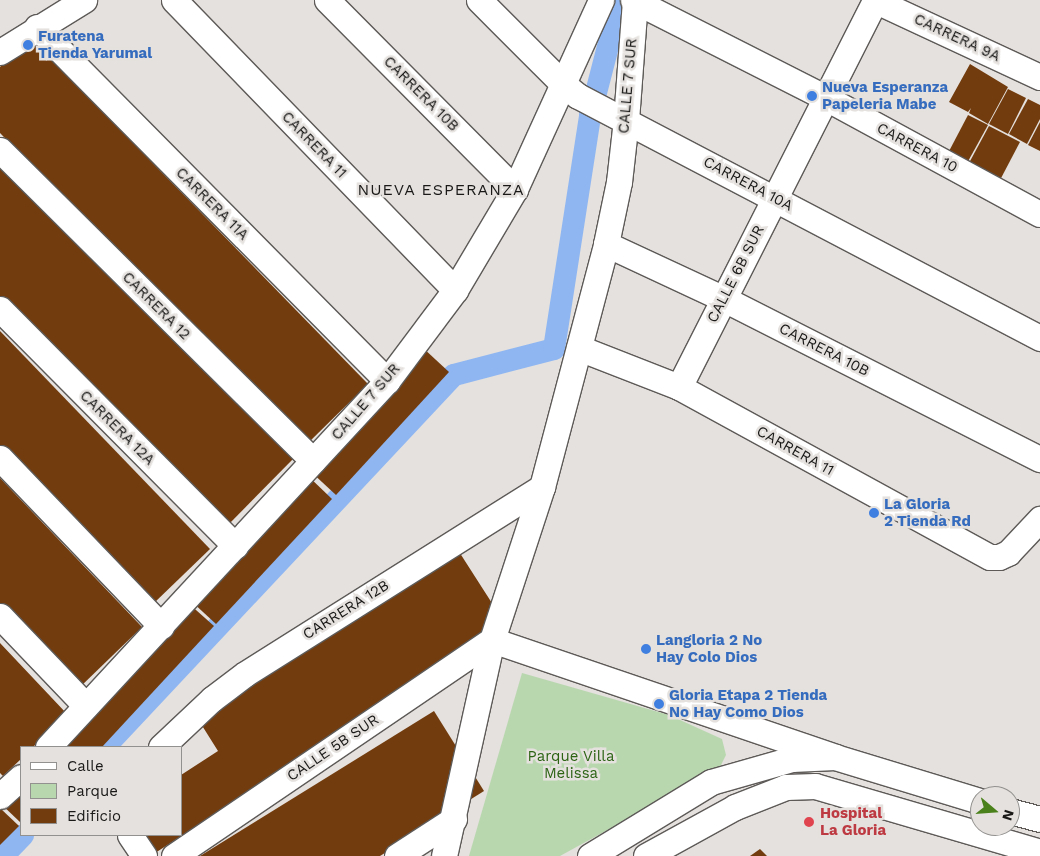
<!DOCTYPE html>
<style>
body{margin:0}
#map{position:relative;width:1040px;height:856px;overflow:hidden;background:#e4e1de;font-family:"Work Sans",sans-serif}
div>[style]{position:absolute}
.green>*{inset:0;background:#b9d7af}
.canal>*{height:22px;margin:-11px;padding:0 11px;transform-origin:11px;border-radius:11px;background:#8fb6f1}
.building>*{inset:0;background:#733c0e}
.roads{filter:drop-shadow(1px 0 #5d5a58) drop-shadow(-1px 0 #5d5a58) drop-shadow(0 1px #5d5a58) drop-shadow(0 -1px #5d5a58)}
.minor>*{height:25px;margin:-12.5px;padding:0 12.5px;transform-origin:12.5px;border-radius:12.5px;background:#fff}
.dots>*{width:14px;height:14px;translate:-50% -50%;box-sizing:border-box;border:2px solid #e4e1de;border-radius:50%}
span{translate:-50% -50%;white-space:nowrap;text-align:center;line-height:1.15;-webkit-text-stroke:5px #e4e1de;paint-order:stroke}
.shop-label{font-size:15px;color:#366cbe;font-weight:700}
.left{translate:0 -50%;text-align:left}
.street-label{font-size:15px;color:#1a1918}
.park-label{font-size:15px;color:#2c6414}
.health-label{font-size:15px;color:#be3a42;font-weight:700}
.neighbourhood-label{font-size:16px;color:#1a1918;letter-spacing:1px}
.legend{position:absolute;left:20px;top:746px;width:162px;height:90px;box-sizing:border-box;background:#e4e1de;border:1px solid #93918f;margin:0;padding:6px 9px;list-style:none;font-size:15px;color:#1a1918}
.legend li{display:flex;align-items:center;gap:10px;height:25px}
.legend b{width:25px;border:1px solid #93918f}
.north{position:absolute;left:970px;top:786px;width:50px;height:50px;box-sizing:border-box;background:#e4e1de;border:1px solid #93918f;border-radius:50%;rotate:108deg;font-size:14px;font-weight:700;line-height:20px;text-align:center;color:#1a1918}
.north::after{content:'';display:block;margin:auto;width:18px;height:22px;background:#4a811a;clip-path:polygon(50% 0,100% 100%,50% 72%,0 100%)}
</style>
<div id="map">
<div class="green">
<i style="clip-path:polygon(522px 673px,669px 715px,722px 739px,726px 755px,719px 769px,560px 856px,469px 856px)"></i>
</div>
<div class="canal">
<i style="left:105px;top:747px;width:510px;rotate:-46.83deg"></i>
<i style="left:454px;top:375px;width:103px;rotate:-14.6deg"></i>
<i style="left:554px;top:349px;width:236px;rotate:-81.2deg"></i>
<i style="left:590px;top:116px;width:120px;rotate:-75.5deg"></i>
<i style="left:3px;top:856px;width:29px;rotate:-46deg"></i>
</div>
<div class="building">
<i style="clip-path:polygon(30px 37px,368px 384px,305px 446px,0 133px,0 67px)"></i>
<i style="clip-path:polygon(970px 64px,1008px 87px,988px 124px,969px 113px,971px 108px,968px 112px,949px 102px)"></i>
<i style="clip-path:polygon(1008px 89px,1026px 98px,1008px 134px,989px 124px)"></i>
<i style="clip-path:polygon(1028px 99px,1040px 105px,1040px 119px,1027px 144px,1009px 134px)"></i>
<i style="clip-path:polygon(968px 115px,988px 125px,966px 165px,947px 155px)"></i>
<i style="clip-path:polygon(1040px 122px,1040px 151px,1028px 145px)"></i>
<i style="clip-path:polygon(989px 126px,1020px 142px,999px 182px,969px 163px)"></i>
<i style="clip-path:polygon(0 167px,294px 458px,229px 524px,0 297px)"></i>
<i style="clip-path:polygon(0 331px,210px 549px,153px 604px,0 445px)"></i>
<i style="clip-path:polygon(422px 347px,449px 372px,336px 495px,309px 470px)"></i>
<i style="clip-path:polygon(306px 474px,332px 499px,216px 624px,190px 600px)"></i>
<i style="clip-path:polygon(0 478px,142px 627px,78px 689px,0 607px)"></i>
<i style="clip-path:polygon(456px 547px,506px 625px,152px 855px,138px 835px,181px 835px,181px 775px,218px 751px,196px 716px)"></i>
<i style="clip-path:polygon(187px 602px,214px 626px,102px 747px,68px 747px,60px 739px)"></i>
<i style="clip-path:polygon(0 643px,67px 714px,33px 747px,21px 747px,21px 759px,3px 776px,0 773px)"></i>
<i style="clip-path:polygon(434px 711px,484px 791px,380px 856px,200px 856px)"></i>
<i style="clip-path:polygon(21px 778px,21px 823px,0 803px)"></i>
<i style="clip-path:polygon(0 808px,19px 826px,0 845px)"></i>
<i style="clip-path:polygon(760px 849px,767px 856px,750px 856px)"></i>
</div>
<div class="roads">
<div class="minor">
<i style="left:174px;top:0;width:404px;rotate:45.9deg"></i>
<i style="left:327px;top:0;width:267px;rotate:45.2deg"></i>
<i style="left:479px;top:0;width:119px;rotate:45deg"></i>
<i style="left:563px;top:84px;width:19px;rotate:39deg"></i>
<i style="left:578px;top:96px;width:522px;rotate:27.65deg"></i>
<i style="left:633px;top:0;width:216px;rotate:26.9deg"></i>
<i style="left:826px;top:98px;width:243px;rotate:28.5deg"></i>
<i style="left:874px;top:0;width:183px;rotate:24.9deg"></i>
<i style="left:37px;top:27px;width:498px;rotate:45.3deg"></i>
<i style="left:0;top:52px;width:99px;rotate:-31.8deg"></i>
<i style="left:0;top:150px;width:441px;rotate:44.8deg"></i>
<i style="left:606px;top:244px;width:130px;rotate:25deg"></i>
<i style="left:724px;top:299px;width:354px;rotate:26.9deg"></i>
<i style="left:0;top:309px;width:334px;rotate:45.2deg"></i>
<i style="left:579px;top:348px;width:107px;rotate:21.3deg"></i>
<i style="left:679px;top:387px;width:354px;rotate:28.7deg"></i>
<i style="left:990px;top:557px;width:9px"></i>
<i style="left:999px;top:557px;width:10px;rotate:-24deg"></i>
<i style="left:1008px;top:553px;width:47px;rotate:-46.7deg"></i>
<i style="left:679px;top:387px;width:434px;rotate:-63.1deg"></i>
<i style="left:0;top:458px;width:233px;rotate:46.2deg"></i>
<i style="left:0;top:616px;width:124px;rotate:46.3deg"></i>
<i style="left:48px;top:747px;width:499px;rotate:-47.2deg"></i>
<i style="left:387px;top:381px;width:114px;rotate:-53.2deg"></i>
<i style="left:455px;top:290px;width:117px;rotate:-59.3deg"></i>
<i style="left:515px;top:189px;width:208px;rotate:-65.5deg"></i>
<i style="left:161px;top:747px;width:70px;rotate:-43.3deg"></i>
<i style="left:212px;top:699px;width:41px;rotate:-37.1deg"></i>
<i style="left:245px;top:674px;width:351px;rotate:-32.2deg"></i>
<i style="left:0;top:796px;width:28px;rotate:-42deg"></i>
<i style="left:1010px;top:811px;width:31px;rotate:15deg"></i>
<i style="left:130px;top:835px;width:25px;rotate:56deg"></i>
<i style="left:174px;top:856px;width:384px;rotate:-34.2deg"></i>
<i style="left:492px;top:640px;width:362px;rotate:18.8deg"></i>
<i style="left:397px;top:856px;width:68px;rotate:-33deg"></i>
<i style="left:444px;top:856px;width:221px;rotate:-77.5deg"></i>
<i style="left:492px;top:640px;width:161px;rotate:-71.9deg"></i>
<i style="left:542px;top:487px;width:251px;rotate:-75.2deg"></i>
<i style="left:606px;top:244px;width:63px;rotate:-78.2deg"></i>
<i style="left:619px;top:182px;width:62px;rotate:-83.6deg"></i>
<i style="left:626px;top:120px;width:120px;rotate:-85.7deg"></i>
<i style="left:590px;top:856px;width:142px;rotate:-31.4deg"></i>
<i style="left:711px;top:782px;width:84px;rotate:-15.9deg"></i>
<i style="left:792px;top:759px;width:43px;rotate:-2.7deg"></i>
<i style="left:835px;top:757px;width:152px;rotate:16.9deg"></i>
<i style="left:646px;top:856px;width:102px;rotate:-28.8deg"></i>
<i style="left:735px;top:807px;width:55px;rotate:-21.4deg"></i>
<i style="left:786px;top:787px;width:29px;rotate:-2deg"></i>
<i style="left:815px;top:786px;width:234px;rotate:16.3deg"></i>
</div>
</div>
<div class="dots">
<i style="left:28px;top:45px;background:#3f7fe0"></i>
<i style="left:812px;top:96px;background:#3f7fe0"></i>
<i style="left:874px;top:513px;background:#3f7fe0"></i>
<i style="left:646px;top:649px;background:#3f7fe0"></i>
<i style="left:659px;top:704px;background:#3f7fe0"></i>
<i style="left:809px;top:822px;background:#e0444e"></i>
</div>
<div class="shop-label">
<span class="left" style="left:38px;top:45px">Furatena<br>Tienda Yarumal</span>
<span class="left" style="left:822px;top:96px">Nueva Esperanza<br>Papeleria Mabe</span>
<span class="left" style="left:884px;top:513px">La Gloria<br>2 Tienda Rd</span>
<span class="left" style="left:656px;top:649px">Langloria 2 No<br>Hay Colo Dios</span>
<span class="left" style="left:669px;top:704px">Gloria Etapa 2 Tienda<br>No Hay Como Dios</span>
</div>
<div class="street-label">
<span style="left:957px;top:38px;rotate:25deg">CARRERA 9A</span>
<span style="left:628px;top:86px;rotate:-85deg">CALLE 7 SUR</span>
<span style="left:421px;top:94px;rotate:45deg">CARRERA 10B</span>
<span style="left:314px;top:145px;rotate:46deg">CARRERA 11</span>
<span style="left:917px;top:148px;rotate:28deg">CARRERA 10</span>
<span style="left:748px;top:184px;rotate:28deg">CARRERA 10A</span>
<span style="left:212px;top:204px;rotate:45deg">CARRERA 11A</span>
<span style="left:736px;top:274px;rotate:-63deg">CALLE 6B SUR</span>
<span style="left:156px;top:306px;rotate:45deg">CARRERA 12</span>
<span style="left:824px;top:350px;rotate:27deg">CARRERA 10B</span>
<span style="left:366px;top:402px;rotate:-49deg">CALLE 7 SUR</span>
<span style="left:117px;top:428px;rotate:45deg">CARRERA 12A</span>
<span style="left:795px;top:451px;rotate:29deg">CARRERA 11</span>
<span style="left:346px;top:610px;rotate:-32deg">CARRERA 12B</span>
<span style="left:333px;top:748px;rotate:-34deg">CALLE 5B SUR</span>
</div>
<div class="park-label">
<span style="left:571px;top:765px">Parque Villa<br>Melissa</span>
</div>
<div class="health-label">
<span class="left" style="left:820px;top:822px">Hospital<br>La Gloria</span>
</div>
<div class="neighbourhood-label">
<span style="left:441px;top:190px">NUEVA ESPERANZA</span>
</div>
<ul class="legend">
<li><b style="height:6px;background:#fff"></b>Calle</li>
<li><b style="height:14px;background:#b9d7af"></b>Parque</li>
<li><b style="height:14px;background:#733c0e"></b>Edificio</li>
</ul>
<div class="north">N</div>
</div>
